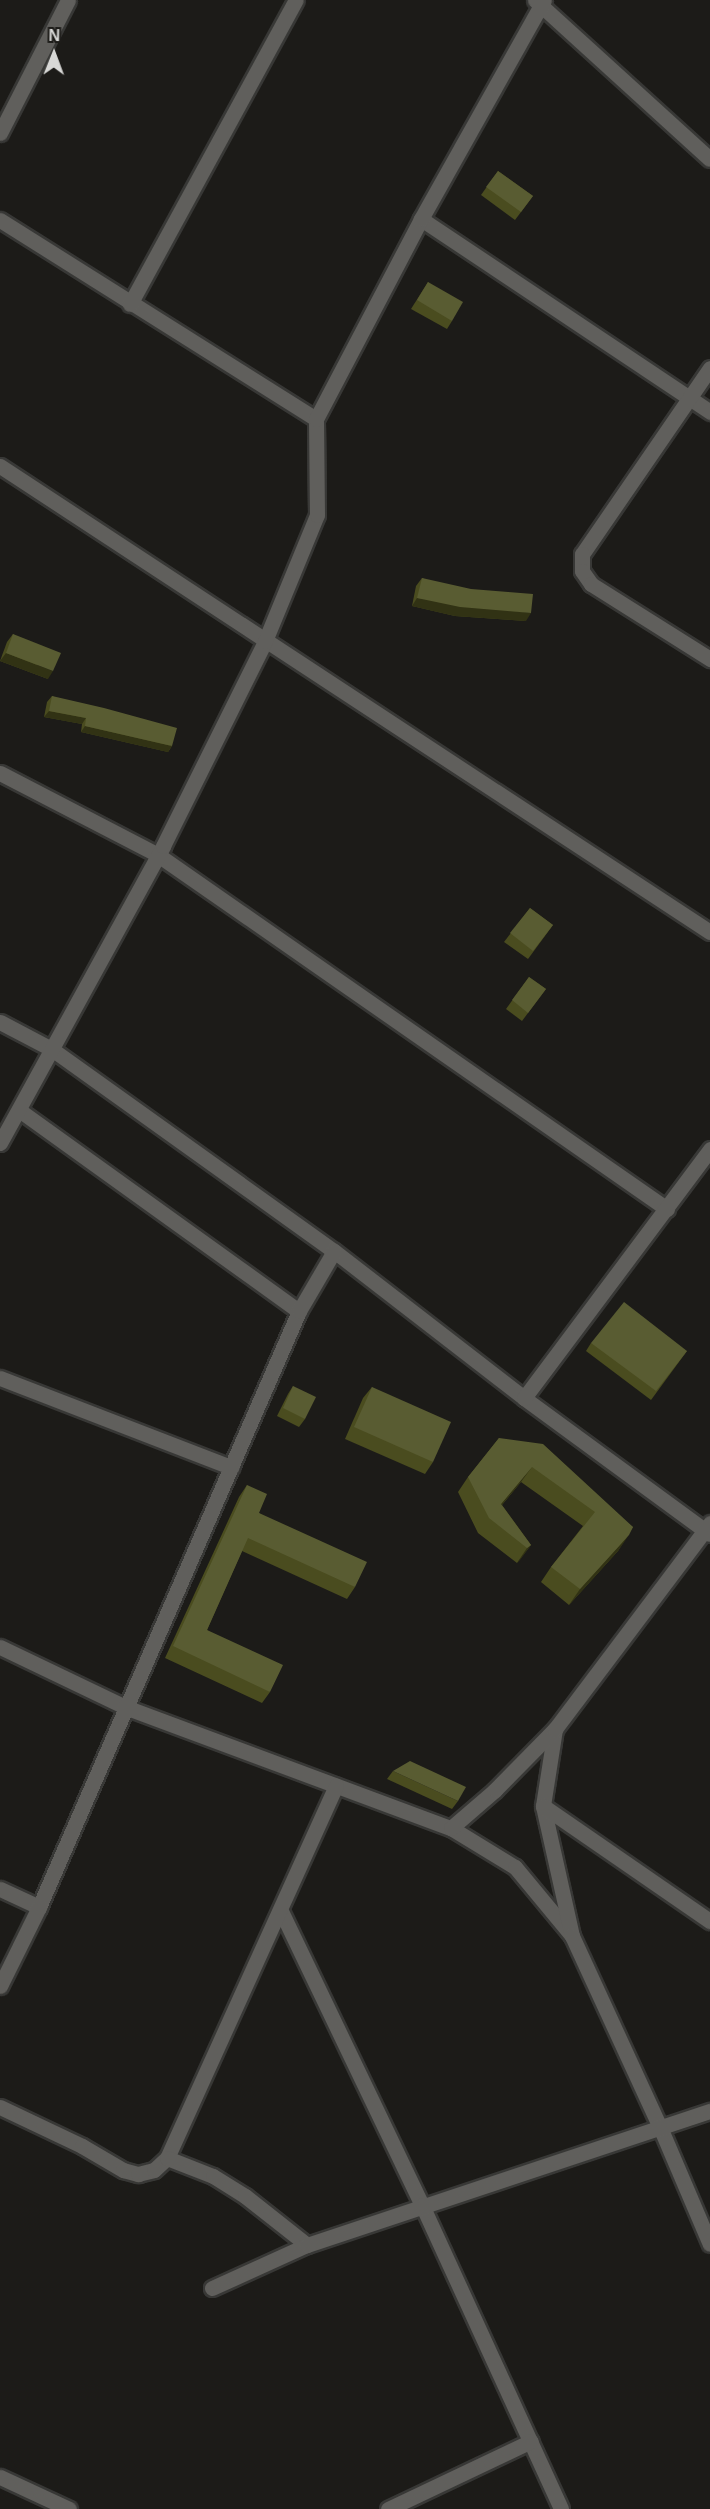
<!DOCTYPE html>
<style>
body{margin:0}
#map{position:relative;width:710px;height:2509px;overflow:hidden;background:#1c1b18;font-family:Arial,sans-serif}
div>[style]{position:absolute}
.roads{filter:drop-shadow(2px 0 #383836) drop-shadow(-2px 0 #383836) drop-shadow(0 2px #383836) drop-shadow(0 -2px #383836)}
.minor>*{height:15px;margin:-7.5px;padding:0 7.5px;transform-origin:7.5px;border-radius:7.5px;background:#605f5c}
.wall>*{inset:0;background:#4a4c1f}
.shaded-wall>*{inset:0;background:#313214}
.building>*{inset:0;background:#595c32}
span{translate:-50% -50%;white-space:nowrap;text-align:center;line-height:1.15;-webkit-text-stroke:5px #1c1b18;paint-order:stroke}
.north{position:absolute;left:24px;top:24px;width:60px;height:60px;-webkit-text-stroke:4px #1c1b18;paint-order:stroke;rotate:1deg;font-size:16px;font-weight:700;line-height:24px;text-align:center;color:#d8d8d6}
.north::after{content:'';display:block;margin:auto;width:21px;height:27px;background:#d8d8d6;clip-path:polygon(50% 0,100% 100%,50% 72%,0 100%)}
</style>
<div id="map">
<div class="roads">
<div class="minor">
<i style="left:535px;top:0;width:236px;rotate:42.3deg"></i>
<i style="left:0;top:133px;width:149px;rotate:-62.9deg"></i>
<i style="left:421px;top:219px;width:348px;rotate:33.7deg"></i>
<i style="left:0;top:220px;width:373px;rotate:32.2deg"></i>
<i style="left:130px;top:304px;width:346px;rotate:-61.4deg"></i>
<i style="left:710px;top:368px;width:226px;rotate:124.5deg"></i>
<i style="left:582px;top:554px;width:17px;rotate:90deg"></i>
<i style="left:582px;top:571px;width:16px;rotate:55deg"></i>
<i style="left:591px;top:584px;width:141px;rotate:32.2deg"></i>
<i style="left:0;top:466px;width:849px;rotate:33.28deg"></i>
<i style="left:0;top:773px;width:178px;rotate:27.4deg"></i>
<i style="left:158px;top:855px;width:620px;rotate:34.82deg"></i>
<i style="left:0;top:1022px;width:60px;rotate:27.8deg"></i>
<i style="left:53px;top:1050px;width:345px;rotate:35.6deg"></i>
<i style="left:334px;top:1251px;width:240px;rotate:37.7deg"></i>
<i style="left:524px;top:1398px;width:230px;rotate:36.2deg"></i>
<i style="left:19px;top:1110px;width:345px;rotate:35.7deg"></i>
<i style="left:0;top:1143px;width:339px;rotate:-61.2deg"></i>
<i style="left:163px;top:846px;width:229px;rotate:-63.5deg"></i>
<i style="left:265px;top:641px;width:136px;rotate:-67.6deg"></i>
<i style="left:317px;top:515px;width:96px;rotate:-90.6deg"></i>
<i style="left:316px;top:419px;width:226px;rotate:-62.3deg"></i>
<i style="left:421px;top:219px;width:251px;rotate:-60.7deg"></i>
<i style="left:0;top:1378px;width:248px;rotate:21.1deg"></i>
<i style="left:524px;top:1398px;width:311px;rotate:-53.2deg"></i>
<i style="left:0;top:1647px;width:139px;rotate:25.6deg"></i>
<i style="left:125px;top:1707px;width:348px;rotate:20.4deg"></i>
<i style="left:451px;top:1828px;width:75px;rotate:31.4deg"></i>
<i style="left:515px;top:1867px;width:89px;rotate:50.4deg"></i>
<i style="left:555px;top:1729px;width:78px;rotate:98.9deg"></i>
<i style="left:543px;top:1806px;width:133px;rotate:77.4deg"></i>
<i style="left:572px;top:1936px;width:210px;rotate:65.3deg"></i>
<i style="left:660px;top:2127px;width:127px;rotate:66.9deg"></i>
<i style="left:543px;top:1806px;width:203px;rotate:34.6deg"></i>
<i style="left:451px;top:1828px;width:58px;rotate:-40.8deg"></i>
<i style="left:495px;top:1790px;width:86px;rotate:-45.5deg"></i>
<i style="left:555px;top:1729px;width:258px;rotate:-53deg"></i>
<i style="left:0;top:1889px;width:43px;rotate:24.8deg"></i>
<i style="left:39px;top:1907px;width:650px;rotate:-66.43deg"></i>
<i style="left:299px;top:1311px;width:69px;rotate:-59.7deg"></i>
<i style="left:281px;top:1911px;width:326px;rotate:64.4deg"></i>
<i style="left:422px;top:2205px;width:334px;rotate:65.4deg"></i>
<i style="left:0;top:1986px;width:88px;rotate:-63.7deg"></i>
<i style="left:0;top:2107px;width:91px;rotate:25.4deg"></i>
<i style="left:82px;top:2146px;width:48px;rotate:30.3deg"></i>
<i style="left:123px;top:2170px;width:16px;rotate:15deg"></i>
<i style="left:138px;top:2174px;width:16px;rotate:-14deg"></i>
<i style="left:154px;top:2170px;width:18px;rotate:-43deg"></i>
<i style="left:167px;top:2158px;width:409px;rotate:-65.6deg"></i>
<i style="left:167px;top:2158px;width:49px;rotate:21.4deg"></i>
<i style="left:213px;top:2176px;width:38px;rotate:32deg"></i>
<i style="left:245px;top:2196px;width:79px;rotate:38.3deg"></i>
<i style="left:212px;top:2288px;width:104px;rotate:-24.4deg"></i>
<i style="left:307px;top:2245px;width:425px;rotate:-18.4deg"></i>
<i style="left:0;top:2477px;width:76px;rotate:24.9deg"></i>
<i style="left:388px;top:2509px;width:158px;rotate:-25.4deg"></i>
</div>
</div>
<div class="wall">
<i style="clip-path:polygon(498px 171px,533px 196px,515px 220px,481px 195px)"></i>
<i style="clip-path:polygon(428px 282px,452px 321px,447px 329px,411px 309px)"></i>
<i style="clip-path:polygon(422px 578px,526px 621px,455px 616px,412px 606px,416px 586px)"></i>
<i style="clip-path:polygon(13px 634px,48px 679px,0 661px,7px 642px)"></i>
<i style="clip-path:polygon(52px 696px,172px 746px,168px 752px,81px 732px,82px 724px,44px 717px,47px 702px)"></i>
<i style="clip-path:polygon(530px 908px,553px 925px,528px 959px,504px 942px)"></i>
<i style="clip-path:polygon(529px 977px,546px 989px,522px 1021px,506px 1009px)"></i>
<i style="clip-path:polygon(591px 1343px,687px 1351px,651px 1400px,586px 1351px)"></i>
<i style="clip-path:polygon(293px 1386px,305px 1419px,299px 1427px,277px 1416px,288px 1394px)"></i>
<i style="clip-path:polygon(372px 1387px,433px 1462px,425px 1474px,345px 1439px,363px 1398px)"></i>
<i style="clip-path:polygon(499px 1438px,633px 1527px,618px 1551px,569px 1605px,541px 1582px,551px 1567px,583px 1526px,521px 1482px,502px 1505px,531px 1545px,517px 1563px,478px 1533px,458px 1492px,468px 1477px)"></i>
<i style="clip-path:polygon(247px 1485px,259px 1513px,355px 1587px,347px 1599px,242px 1551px,207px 1630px,270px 1692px,262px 1703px,165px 1658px,239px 1497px)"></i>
<i style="clip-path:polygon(393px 1771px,458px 1801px,452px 1809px,387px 1779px)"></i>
</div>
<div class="shaded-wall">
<i style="clip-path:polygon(417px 598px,531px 613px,526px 621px,455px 616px,412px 606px)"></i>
<i style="clip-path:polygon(6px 653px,53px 671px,48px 679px,0 661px)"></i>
<i style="clip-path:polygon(49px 711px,86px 718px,82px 724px,44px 717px)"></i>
<i style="clip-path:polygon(85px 726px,172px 746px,168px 752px,81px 732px)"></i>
<i style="clip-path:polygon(532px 1467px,521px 1482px,490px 1519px,501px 1504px)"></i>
<i style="clip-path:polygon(629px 1535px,618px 1551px,569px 1605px,580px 1589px)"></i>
<i style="clip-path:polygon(531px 1545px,520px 1560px,517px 1563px,527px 1548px)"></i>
</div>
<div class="building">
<i style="clip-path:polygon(498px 171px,533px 196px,521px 212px,486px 187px)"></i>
<i style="clip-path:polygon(428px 282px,463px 302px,452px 321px,417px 300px)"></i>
<i style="clip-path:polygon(422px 578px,471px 589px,533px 594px,531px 613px,460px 607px,417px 598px)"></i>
<i style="clip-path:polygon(13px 634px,61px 653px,53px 671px,6px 653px)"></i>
<i style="clip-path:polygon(52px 696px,104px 708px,177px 728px,172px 746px,85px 726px,86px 718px,49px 711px)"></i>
<i style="clip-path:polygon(530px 908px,553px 925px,533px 951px,510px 933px)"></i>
<i style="clip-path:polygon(529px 977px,546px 989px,528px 1013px,512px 1000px)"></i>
<i style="clip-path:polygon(624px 1302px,687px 1351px,656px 1391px,591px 1343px)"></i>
<i style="clip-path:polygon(293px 1386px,316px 1397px,305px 1419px,283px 1408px)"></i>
<i style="clip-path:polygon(372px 1387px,451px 1422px,433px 1462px,354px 1427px)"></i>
<i style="clip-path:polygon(499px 1438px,543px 1444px,633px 1527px,629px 1535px,580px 1589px,551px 1567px,595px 1512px,532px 1467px,501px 1504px,531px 1545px,527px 1548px,489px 1518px,468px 1477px)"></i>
<i style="clip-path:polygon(247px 1485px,267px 1494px,259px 1513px,367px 1562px,355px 1587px,248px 1538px,207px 1630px,283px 1665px,270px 1692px,173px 1646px)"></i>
<i style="clip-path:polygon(410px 1761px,466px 1787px,458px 1801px,393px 1771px)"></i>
</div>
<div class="north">N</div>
</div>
